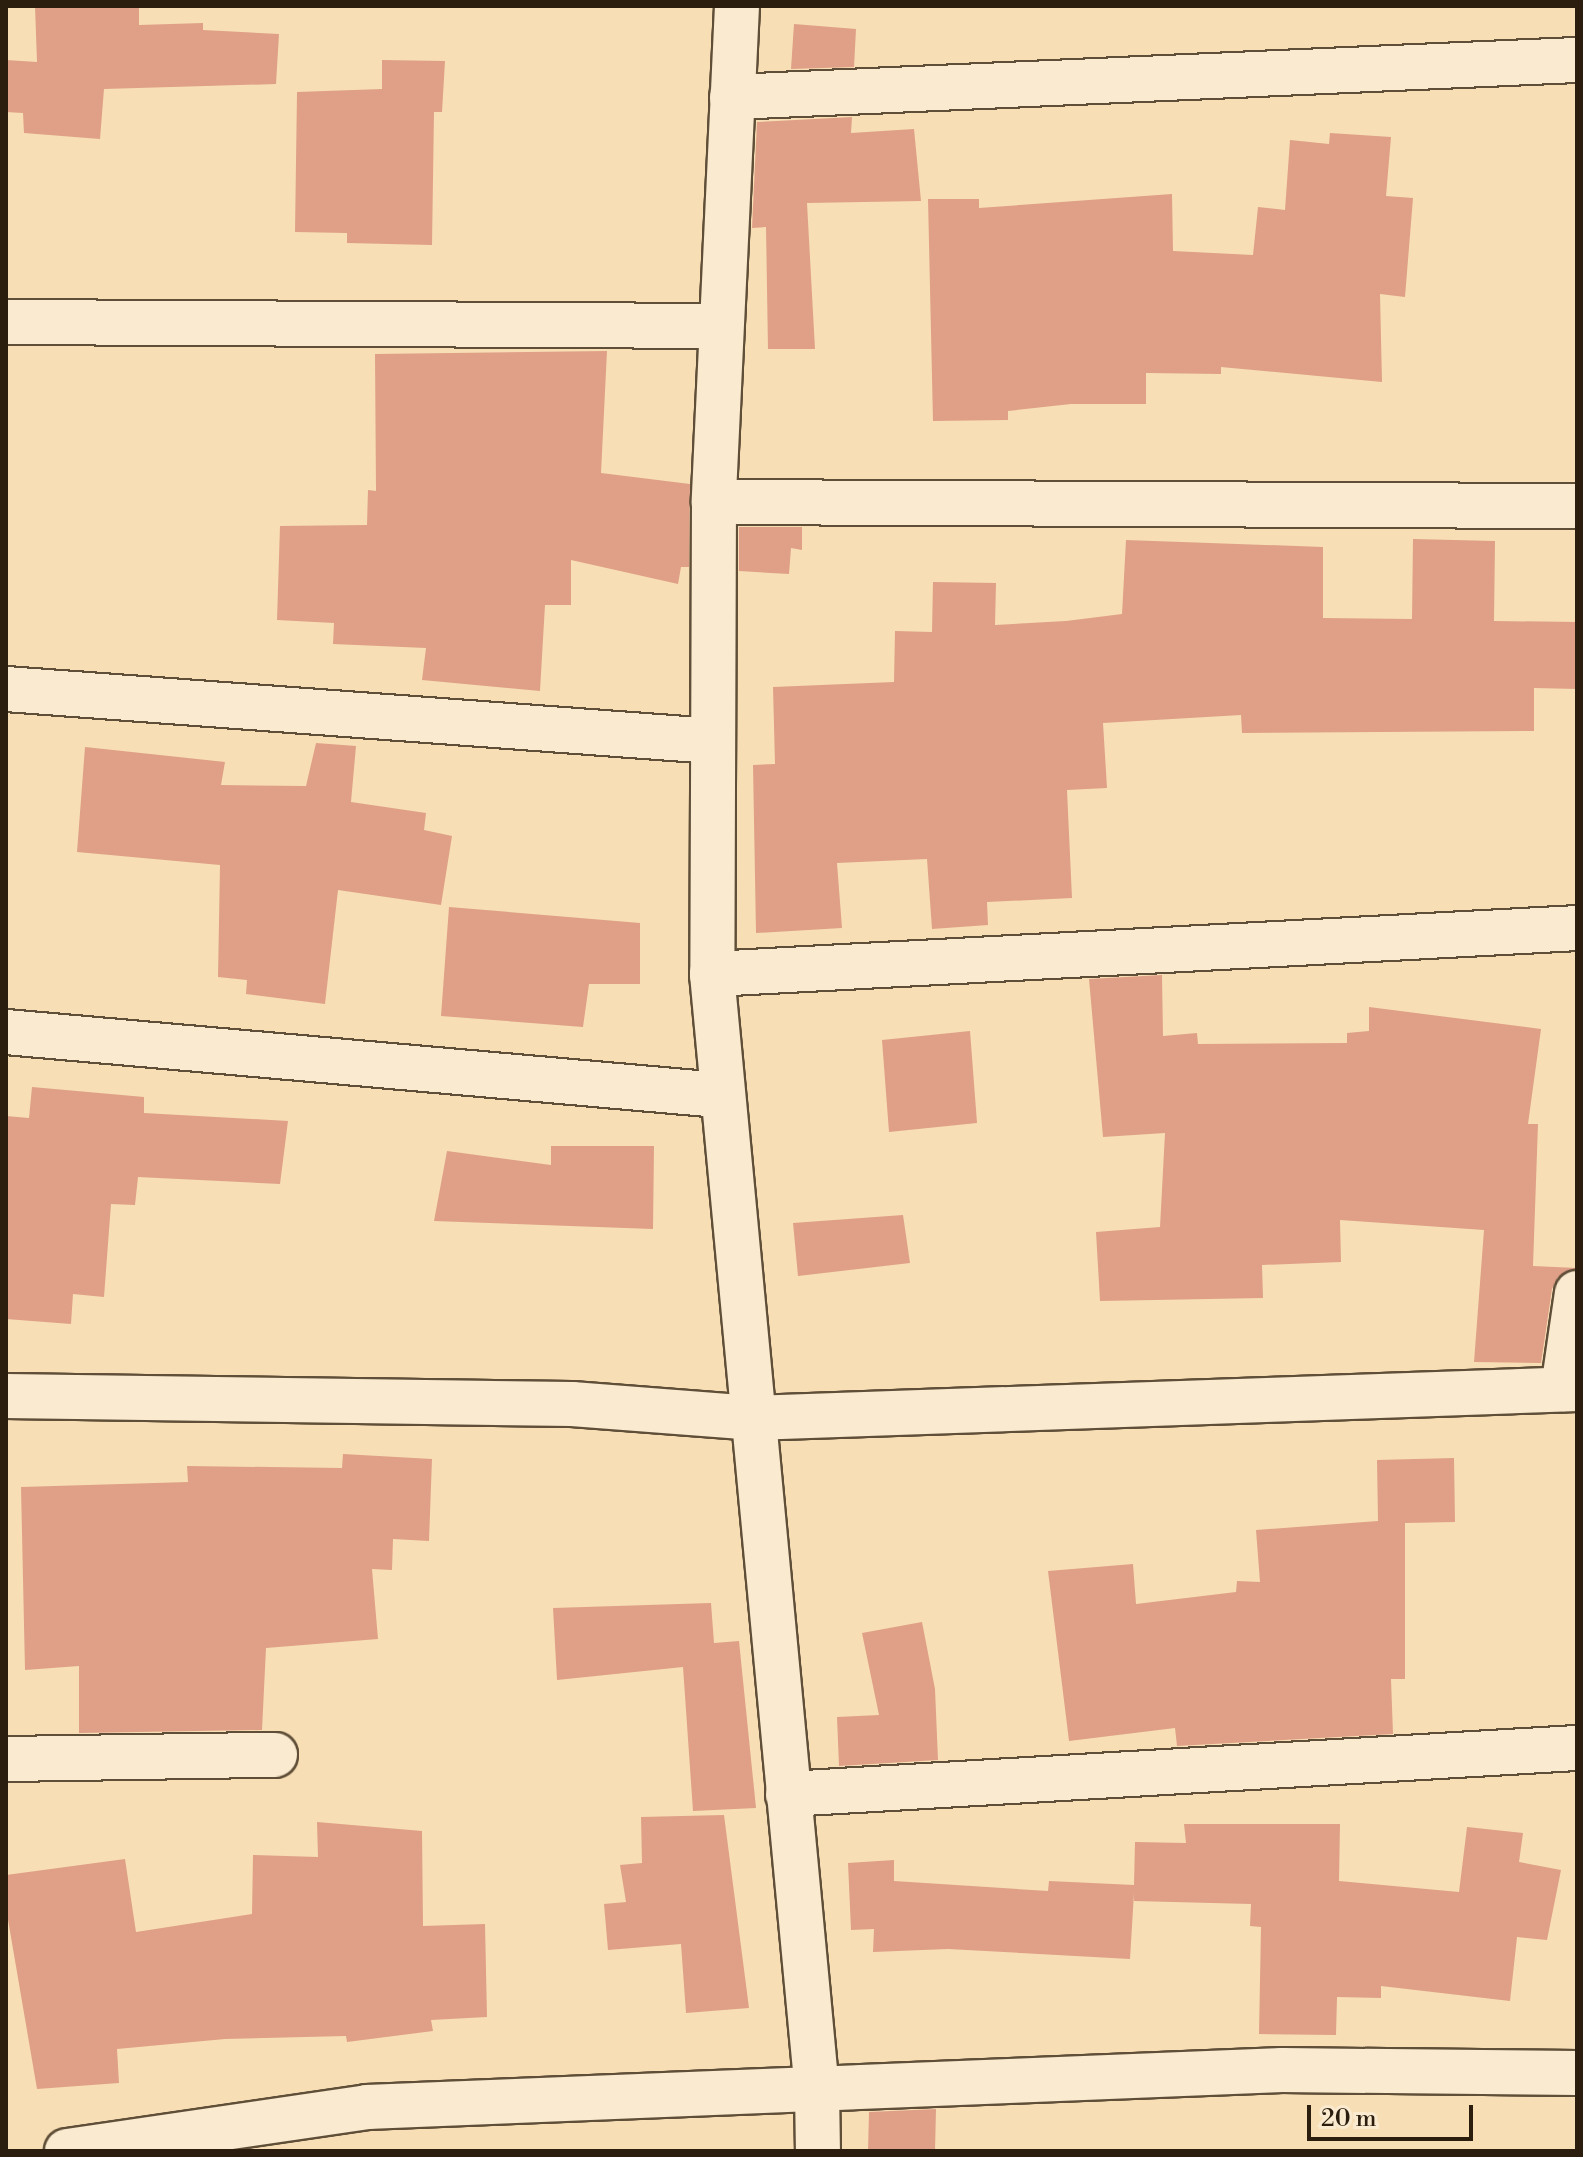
<!DOCTYPE html>
<style>
body{margin:0}
#map{position:relative;width:1583px;height:2157px;overflow:hidden;background:#f7deb5;font-family:"Libre Bodoni",serif}
div>[style]{position:absolute}
.building>*{inset:0;background:#dfa087}
.roads{filter:drop-shadow(2px 0 #5f4e38) drop-shadow(-2px 0 #5f4e38) drop-shadow(0 2px #5f4e38) drop-shadow(0 -2px #5f4e38)}
.minor>*{height:44px;margin:-22px;padding:0 22px;transform-origin:22px;border-radius:22px;background:#faeacf}
span{translate:-50% -50%;white-space:nowrap;text-align:center;line-height:1.15;-webkit-text-stroke:6px #faeacf;paint-order:stroke}
.frame{position:absolute;inset:0;border:8px solid #2c1e0f;pointer-events:none}
.scale{position:absolute;left:1307px;top:2105px;width:166px;height:36px;box-sizing:border-box;border:4px solid #2c1e0f;border-top:0;padding-left:10px;font-size:24px;line-height:28px;white-space:nowrap;color:#2c1e0f;-webkit-text-stroke:6px #faeacf;paint-order:stroke}
</style>
<div id="map">
<div class="building">
<i style="clip-path:polygon(35px 6px,139px 6px,139px 25px,203px 23px,203px 30px,279px 34px,276px 84px,104px 89px,100px 139px,24px 133px,23px 113px,6px 112px,6px 60px,37px 62px)"></i>
<i style="clip-path:polygon(794px 24px,856px 29px,854px 67px,791px 69px)"></i>
<i style="clip-path:polygon(382px 60px,445px 61px,442px 112px,434px 112px,432px 245px,347px 243px,347px 233px,295px 232px,297px 92px,382px 89px)"></i>
<i style="clip-path:polygon(852px 117px,851px 133px,914px 129px,921px 201px,807px 203px,815px 349px,768px 349px,766px 227px,752px 228px,757px 122px)"></i>
<i style="clip-path:polygon(1330px 133px,1391px 137px,1386px 196px,1413px 198px,1405px 297px,1380px 294px,1382px 382px,1221px 367px,1221px 374px,1146px 373px,1146px 404px,1071px 404px,1008px 411px,1008px 420px,933px 421px,928px 199px,979px 199px,979px 208px,1172px 194px,1173px 251px,1253px 255px,1258px 207px,1285px 210px,1290px 140px,1329px 144px)"></i>
<i style="clip-path:polygon(607px 351px,601px 473px,690px 484px,689px 567px,681px 567px,678px 584px,571px 560px,571px 605px,545px 605px,540px 691px,422px 680px,426px 648px,333px 644px,334px 623px,277px 620px,280px 526px,367px 525px,368px 490px,376px 491px,375px 354px)"></i>
<i style="clip-path:polygon(739px 527px,802px 527px,802px 550px,791px 548px,789px 574px,739px 571px)"></i>
<i style="clip-path:polygon(1413px 539px,1495px 541px,1494px 621px,1577px 622px,1577px 689px,1534px 688px,1534px 731px,1242px 733px,1241px 715px,1103px 723px,1107px 788px,1067px 790px,1072px 898px,987px 902px,988px 925px,932px 929px,927px 859px,837px 863px,842px 928px,756px 933px,753px 765px,775px 764px,773px 687px,894px 682px,895px 631px,932px 632px,933px 582px,996px 583px,995px 625px,1066px 621px,1122px 614px,1126px 540px,1323px 547px,1323px 618px,1412px 619px)"></i>
<i style="clip-path:polygon(316px 743px,356px 746px,351px 802px,426px 813px,424px 830px,452px 836px,441px 905px,338px 890px,325px 1004px,246px 994px,247px 980px,218px 977px,220px 865px,77px 852px,85px 747px,225px 762px,221px 785px,306px 786px)"></i>
<i style="clip-path:polygon(449px 907px,640px 923px,640px 984px,589px 984px,583px 1027px,441px 1016px)"></i>
<i style="clip-path:polygon(1162px 975px,1163px 1036px,1197px 1033px,1198px 1044px,1347px 1043px,1347px 1033px,1369px 1031px,1369px 1007px,1541px 1029px,1528px 1124px,1538px 1124px,1533px 1266px,1577px 1268px,1558px 1277px,1552px 1289px,1541px 1363px,1474px 1362px,1484px 1230px,1340px 1220px,1341px 1262px,1262px 1265px,1263px 1298px,1100px 1301px,1096px 1232px,1160px 1227px,1165px 1133px,1103px 1137px,1089px 979px)"></i>
<i style="clip-path:polygon(970px 1031px,977px 1123px,889px 1132px,882px 1040px)"></i>
<i style="clip-path:polygon(32px 1087px,144px 1097px,144px 1113px,288px 1121px,280px 1184px,138px 1177px,135px 1205px,111px 1204px,104px 1297px,73px 1294px,71px 1324px,6px 1319px,6px 1116px,29px 1118px)"></i>
<i style="clip-path:polygon(551px 1146px,654px 1146px,653px 1229px,434px 1221px,447px 1151px,551px 1165px)"></i>
<i style="clip-path:polygon(903px 1215px,910px 1263px,798px 1276px,793px 1223px)"></i>
<i style="clip-path:polygon(343px 1454px,432px 1459px,429px 1541px,393px 1539px,392px 1570px,372px 1569px,378px 1639px,266px 1648px,262px 1730px,79px 1733px,79px 1666px,25px 1670px,21px 1487px,188px 1482px,187px 1466px,342px 1468px)"></i>
<i style="clip-path:polygon(1454px 1458px,1455px 1522px,1405px 1523px,1405px 1679px,1391px 1679px,1393px 1734px,1177px 1746px,1175px 1728px,1069px 1741px,1048px 1571px,1133px 1564px,1136px 1604px,1236px 1592px,1237px 1581px,1260px 1582px,1256px 1530px,1378px 1521px,1377px 1460px)"></i>
<i style="clip-path:polygon(711px 1603px,714px 1643px,739px 1641px,756px 1808px,693px 1811px,683px 1667px,557px 1680px,553px 1608px)"></i>
<i style="clip-path:polygon(922px 1622px,935px 1689px,938px 1760px,839px 1766px,837px 1717px,879px 1715px,862px 1633px)"></i>
<i style="clip-path:polygon(724px 1815px,749px 2008px,686px 2013px,681px 1944px,608px 1950px,604px 1904px,626px 1902px,620px 1865px,642px 1863px,641px 1817px)"></i>
<i style="clip-path:polygon(317px 1822px,422px 1831px,423px 1926px,485px 1924px,487px 2017px,431px 2020px,433px 2031px,347px 2042px,346px 2036px,225px 2039px,117px 2049px,119px 2083px,37px 2089px,6px 1908px,6px 1875px,125px 1859px,136px 1932px,252px 1914px,253px 1855px,318px 1857px)"></i>
<i style="clip-path:polygon(1184px 1824px,1340px 1824px,1339px 1881px,1459px 1892px,1467px 1827px,1523px 1833px,1519px 1862px,1561px 1870px,1547px 1940px,1517px 1937px,1510px 2001px,1381px 1986px,1381px 1998px,1337px 1997px,1336px 2035px,1259px 2034px,1261px 1927px,1250px 1926px,1251px 1904px,1134px 1901px,1134px 1893px,1130px 1959px,948px 1949px,873px 1952px,874px 1929px,851px 1930px,848px 1863px,894px 1860px,894px 1881px,1048px 1891px,1049px 1881px,1134px 1885px,1135px 1842px,1186px 1843px)"></i>
<i style="clip-path:polygon(936px 2109px,935px 2151px,868px 2151px,869px 2112px)"></i>
</div>
<div class="roads">
<div class="minor">
<i style="left:737px;top:6px;width:497px;rotate:92.7deg"></i>
<i style="left:714px;top:502px;width:472px;rotate:90.2deg"></i>
<i style="left:712px;top:974px;width:1121px;rotate:84.63deg"></i>
<i style="left:817px;top:2090px;width:61px;rotate:89.1deg"></i>
<i style="left:732px;top:97px;width:846px;rotate:-2.51deg"></i>
<i style="left:6px;top:322px;width:715px;rotate:0.32deg"></i>
<i style="left:714px;top:502px;width:863px;rotate:0.27deg"></i>
<i style="left:6px;top:689px;width:708px;rotate:4.21deg"></i>
<i style="left:712px;top:974px;width:866px;rotate:-3.04deg"></i>
<i style="left:6px;top:1032px;width:716px;rotate:5.05deg"></i>
<i style="left:1563px;top:1389px;width:97px;rotate:-81.7deg"></i>
<i style="left:6px;top:1396px;width:566px;rotate:0.81deg"></i>
<i style="left:572px;top:1404px;width:181px;rotate:4.4deg"></i>
<i style="left:752px;top:1418px;width:826px;rotate:-2.01deg"></i>
<i style="left:6px;top:1759px;width:269px;rotate:-0.9deg"></i>
<i style="left:788px;top:1794px;width:790px;rotate:-3.34deg"></i>
<i style="left:67px;top:2151px;width:303px;rotate:-8.3deg"></i>
<i style="left:367px;top:2107px;width:916px;rotate:-2.32deg"></i>
<i style="left:1282px;top:2070px;width:295px;rotate:0.6deg"></i>
</div>
</div>
<div class="frame"></div>
<div class="scale">20 m</div>
</div>
